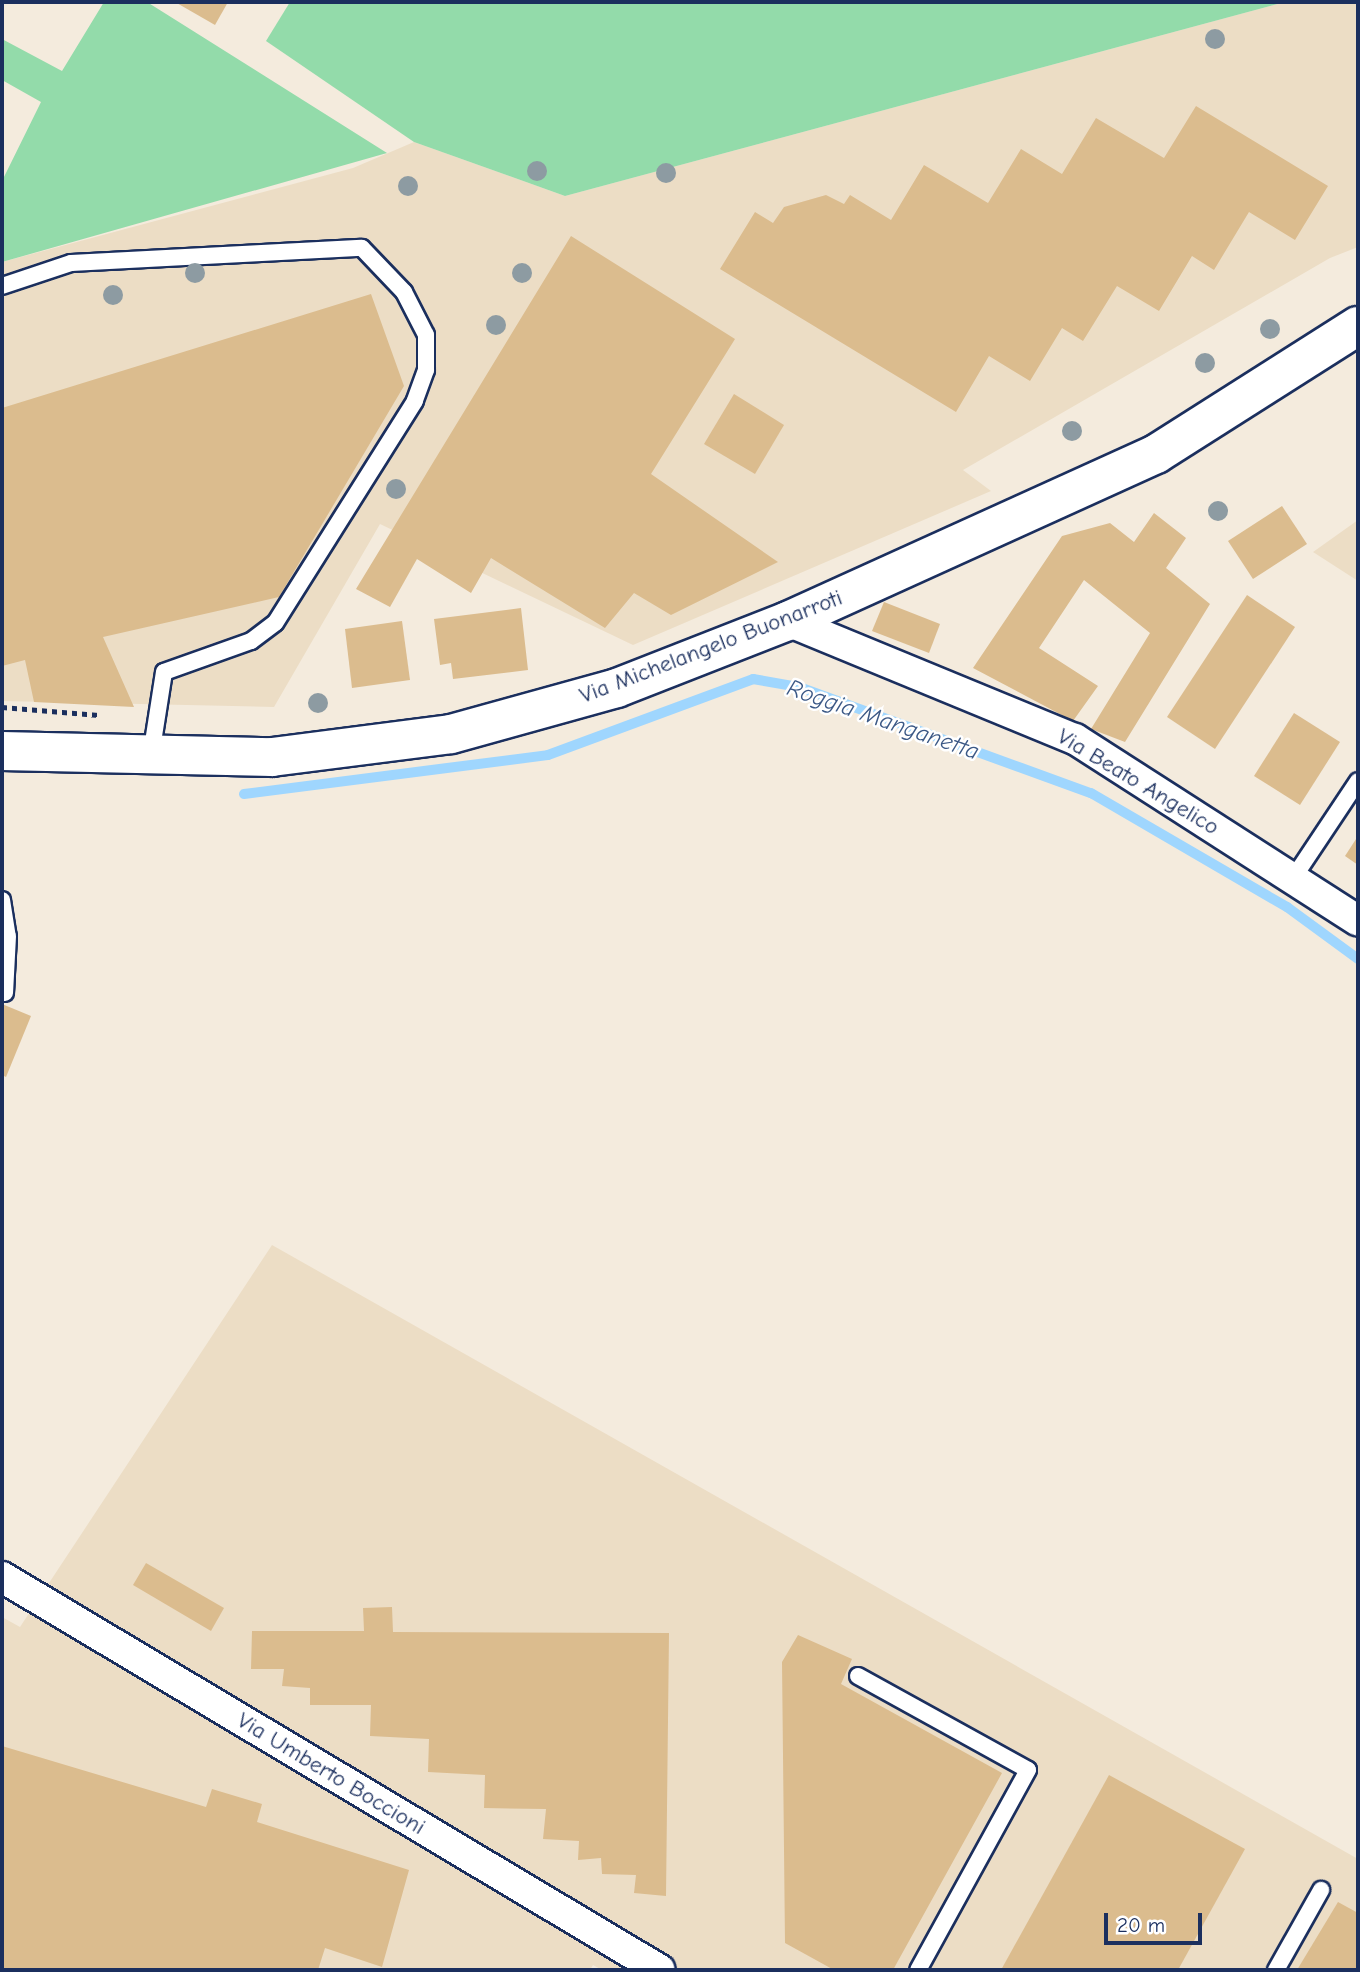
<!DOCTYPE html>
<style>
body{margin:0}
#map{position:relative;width:1360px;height:1972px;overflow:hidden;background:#f4ebdd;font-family:"Comic Neue",sans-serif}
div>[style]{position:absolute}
.built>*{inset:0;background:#ecddc5}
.green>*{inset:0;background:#93dbaa}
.stream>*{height:10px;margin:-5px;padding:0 5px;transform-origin:5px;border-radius:5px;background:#9fd6fe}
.building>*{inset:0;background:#dbbc8e}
.path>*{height:4.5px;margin-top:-2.25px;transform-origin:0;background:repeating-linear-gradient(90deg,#1b2f5e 0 5px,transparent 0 10px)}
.roads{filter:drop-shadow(2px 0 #1b2f5e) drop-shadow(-2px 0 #1b2f5e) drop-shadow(0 2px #1b2f5e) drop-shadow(0 -2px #1b2f5e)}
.service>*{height:16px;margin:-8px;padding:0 8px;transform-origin:8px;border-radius:8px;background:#fff}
.minor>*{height:30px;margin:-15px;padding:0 15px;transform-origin:15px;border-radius:15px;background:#fff}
.tertiary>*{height:38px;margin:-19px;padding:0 19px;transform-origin:19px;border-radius:19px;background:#fff}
.trees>*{width:20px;height:20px;margin:-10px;border-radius:50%;background:#8d9ba2}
span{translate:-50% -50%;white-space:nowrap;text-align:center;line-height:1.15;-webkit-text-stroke:5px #fff;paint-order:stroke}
.street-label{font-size:23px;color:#1b2f5e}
.water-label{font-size:24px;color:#3c5986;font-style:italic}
.frame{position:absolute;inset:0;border:4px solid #1b2f5e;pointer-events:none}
.scale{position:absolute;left:1104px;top:1913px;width:98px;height:32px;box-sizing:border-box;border:4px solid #1b2f5e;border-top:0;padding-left:9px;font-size:21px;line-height:24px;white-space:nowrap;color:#1b2f5e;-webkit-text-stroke:5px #fff;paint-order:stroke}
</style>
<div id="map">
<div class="built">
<i style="clip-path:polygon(1285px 2px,1358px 2px,1358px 247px,1330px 258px,963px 470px,991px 491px,633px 645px,380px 524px,274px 707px,2px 701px,2px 262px,353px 168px,414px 142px,565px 196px)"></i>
<i style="clip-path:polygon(1358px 520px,1358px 581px,1313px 552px)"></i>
<i style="clip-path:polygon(272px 1245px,1358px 1859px,1358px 1970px,602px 1970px,593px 1965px,590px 1970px,2px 1970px,2px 1617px,20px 1627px)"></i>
</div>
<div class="green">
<i style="clip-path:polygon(104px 2px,147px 2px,387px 153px,2px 262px,2px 181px,41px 102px,2px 80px,2px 39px,62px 71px)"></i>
<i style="clip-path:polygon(290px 2px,1285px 2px,565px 196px,414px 142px,266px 41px)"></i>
</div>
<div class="stream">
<i style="left:244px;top:794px;width:306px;rotate:-7.3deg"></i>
<i style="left:548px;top:755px;width:219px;rotate:-20.3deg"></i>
<i style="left:753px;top:679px;width:47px;rotate:9.9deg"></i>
<i style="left:799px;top:687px;width:311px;rotate:20deg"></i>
<i style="left:1091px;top:793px;width:227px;rotate:30.2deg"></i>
<i style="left:1287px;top:907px;width:88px;rotate:36.2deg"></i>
</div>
<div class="building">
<i style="clip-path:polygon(175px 2px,228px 2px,215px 25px)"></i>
<i style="clip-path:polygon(1196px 106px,1328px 186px,1295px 240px,1249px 212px,1214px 270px,1192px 256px,1159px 311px,1117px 286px,1083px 341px,1062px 328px,1030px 381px,989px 356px,956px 412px,720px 269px,755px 212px,773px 223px,784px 207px,826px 195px,844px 204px,850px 195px,891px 220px,924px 165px,988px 203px,1021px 149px,1062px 174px,1096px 118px,1164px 158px)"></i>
<i style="clip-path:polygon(571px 236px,735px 339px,651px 474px,778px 562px,671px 615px,634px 593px,605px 628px,491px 558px,471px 593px,417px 559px,390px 607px,356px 589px)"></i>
<i style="clip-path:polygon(371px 294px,404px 386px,279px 597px,103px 637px,134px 707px,34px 702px,25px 660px,2px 666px,2px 408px)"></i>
<i style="clip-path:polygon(734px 394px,784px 425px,755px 474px,704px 444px)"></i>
<i style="clip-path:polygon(1282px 506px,1307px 544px,1253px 579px,1228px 541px)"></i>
<i style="clip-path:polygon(1154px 513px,1186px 538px,1166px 568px,1210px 604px,1125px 742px,1091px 729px,1150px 633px,1084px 580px,1039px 648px,1098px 686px,1073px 721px,973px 668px,1062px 536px,1110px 523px,1134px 542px)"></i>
<i style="clip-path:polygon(1247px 595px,1295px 627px,1215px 749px,1167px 717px)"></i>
<i style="clip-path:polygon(884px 602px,940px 624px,929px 653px,872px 631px)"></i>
<i style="clip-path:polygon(521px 608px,528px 670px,453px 679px,451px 663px,440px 665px,434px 619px)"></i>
<i style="clip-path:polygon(402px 621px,410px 680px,352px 688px,345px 629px)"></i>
<i style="clip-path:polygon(1294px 713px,1340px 742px,1300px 805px,1254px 776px)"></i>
<i style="clip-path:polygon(1358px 836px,1358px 865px,1345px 856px)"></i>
<i style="clip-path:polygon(2px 1004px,31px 1016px,6px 1077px,2px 1075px)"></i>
<i style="clip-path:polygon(146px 1563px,224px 1608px,211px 1631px,133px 1585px)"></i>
<i style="clip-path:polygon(392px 1607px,393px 1632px,669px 1633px,666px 1896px,634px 1893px,636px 1875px,602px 1874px,601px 1858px,578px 1860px,579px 1841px,543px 1839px,546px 1809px,484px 1808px,485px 1775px,428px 1772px,429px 1739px,370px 1736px,371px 1705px,310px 1705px,310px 1688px,282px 1686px,284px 1669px,251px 1669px,252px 1631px,364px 1631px,363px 1608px)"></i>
<i style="clip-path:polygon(798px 1635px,852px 1659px,841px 1684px,1002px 1773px,893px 1970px,834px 1970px,785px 1943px,782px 1662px)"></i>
<i style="clip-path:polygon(2px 1746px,206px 1807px,212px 1789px,262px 1804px,257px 1822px,409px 1870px,382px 1967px,325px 1948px,318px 1970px,2px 1970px)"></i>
<i style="clip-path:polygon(1109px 1775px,1245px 1849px,1178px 1970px,1001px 1970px)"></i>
<i style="clip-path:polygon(1338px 1902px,1358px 1913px,1358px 1970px,1297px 1970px)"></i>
</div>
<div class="path">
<i style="left:2px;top:707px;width:97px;rotate:4.7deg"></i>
</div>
<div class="roads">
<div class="service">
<i style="left:2px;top:286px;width:73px;rotate:-18.4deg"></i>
<i style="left:71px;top:263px;width:291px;rotate:-3deg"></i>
<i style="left:362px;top:248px;width:61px;rotate:46.3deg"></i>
<i style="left:404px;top:292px;width:48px;rotate:62.9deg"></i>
<i style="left:426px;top:335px;width:35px;rotate:90deg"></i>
<i style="left:426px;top:370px;width:33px;rotate:110deg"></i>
<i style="left:415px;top:401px;width:262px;rotate:122.2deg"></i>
<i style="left:275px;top:623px;width:30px;rotate:143deg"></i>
<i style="left:251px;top:641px;width:92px;rotate:160.4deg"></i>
<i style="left:164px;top:672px;width:84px;rotate:98.9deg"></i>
<i style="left:1294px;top:877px;width:115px;rotate:-56.3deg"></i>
<i style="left:2px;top:900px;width:36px;rotate:81deg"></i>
<i style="left:8px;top:936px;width:57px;rotate:93deg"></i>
<i style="left:858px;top:1676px;width:194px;rotate:28.9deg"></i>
<i style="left:1028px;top:1770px;width:228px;rotate:118.8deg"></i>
<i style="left:1276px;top:1970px;width:92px;rotate:-60.6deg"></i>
</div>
<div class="minor">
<i style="left:788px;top:621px;width:310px;rotate:22.4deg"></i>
<i style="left:1075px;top:739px;width:336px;rotate:32.7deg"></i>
<i style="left:2px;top:1577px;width:766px;rotate:30.85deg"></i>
</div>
<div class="tertiary">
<i style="left:2px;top:751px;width:270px;rotate:1.3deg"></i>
<i style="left:272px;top:757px;width:180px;rotate:-7.3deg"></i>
<i style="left:451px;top:734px;width:172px;rotate:-15.5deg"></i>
<i style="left:617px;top:688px;width:184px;rotate:-21.4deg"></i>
<i style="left:788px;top:621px;width:404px;rotate:-24.4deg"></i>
<i style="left:1156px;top:454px;width:239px;rotate:-32.4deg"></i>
</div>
</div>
<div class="trees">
<i style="left:1215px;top:39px"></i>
<i style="left:537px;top:171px"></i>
<i style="left:666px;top:173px"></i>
<i style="left:408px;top:186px"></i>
<i style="left:195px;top:273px"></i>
<i style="left:522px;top:273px"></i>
<i style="left:113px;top:295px"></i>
<i style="left:496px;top:325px"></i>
<i style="left:1270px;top:329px"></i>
<i style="left:1205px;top:363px"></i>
<i style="left:1072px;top:431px"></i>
<i style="left:396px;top:489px"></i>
<i style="left:1218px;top:511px"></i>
<i style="left:318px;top:703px"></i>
</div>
<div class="street-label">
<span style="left:711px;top:647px;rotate:-21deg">Via Michelangelo Buonarroti</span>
<span style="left:1138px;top:782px;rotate:31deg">Via Beato Angelico</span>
<span style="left:331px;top:1774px;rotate:31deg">Via Umberto Boccioni</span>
</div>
<div class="water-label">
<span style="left:883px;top:720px;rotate:19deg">Roggia Manganetta</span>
</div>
<div class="frame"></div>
<div class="scale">20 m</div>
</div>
